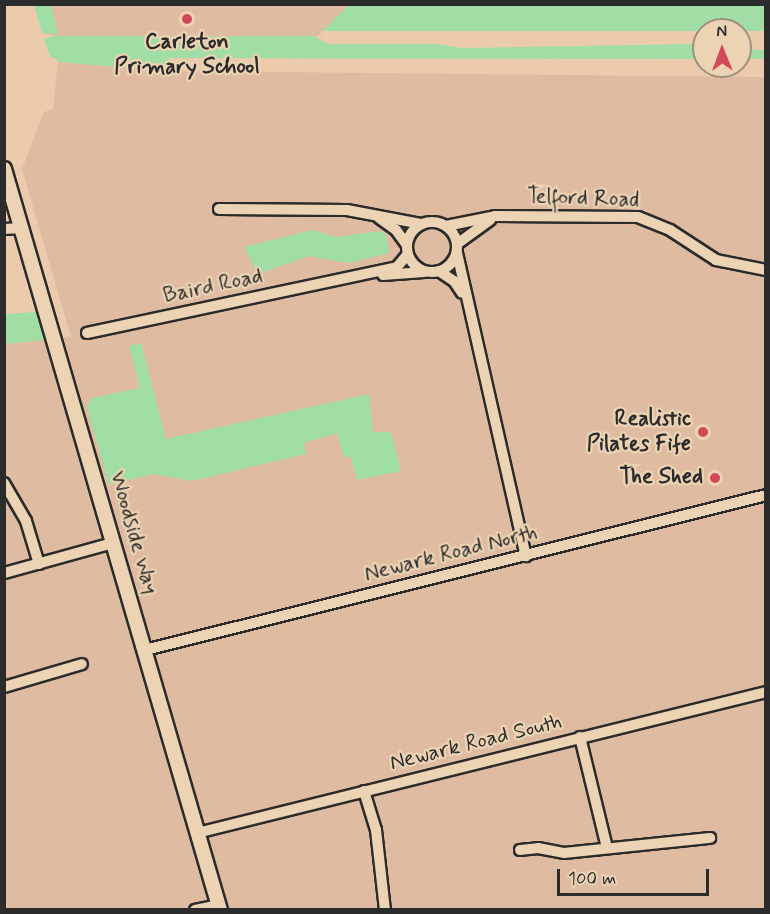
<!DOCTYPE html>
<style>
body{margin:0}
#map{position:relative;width:770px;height:914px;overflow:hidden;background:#ebcbac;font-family:Mynerve,sans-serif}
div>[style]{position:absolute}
.built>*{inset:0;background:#dfbca1}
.green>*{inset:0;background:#a1dea5}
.roads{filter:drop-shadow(2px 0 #2b2b2b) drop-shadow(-2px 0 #2b2b2b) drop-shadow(0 2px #2b2b2b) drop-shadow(0 -2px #2b2b2b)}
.minor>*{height:10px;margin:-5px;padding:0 5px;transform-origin:5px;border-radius:5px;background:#ebd3b3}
.minor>.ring{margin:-5px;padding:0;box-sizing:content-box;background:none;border:10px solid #ebd3b3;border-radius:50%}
.tertiary>*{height:14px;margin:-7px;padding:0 7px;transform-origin:7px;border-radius:7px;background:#ebd3b3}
.dots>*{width:16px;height:16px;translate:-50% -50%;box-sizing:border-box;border:3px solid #ebd3b3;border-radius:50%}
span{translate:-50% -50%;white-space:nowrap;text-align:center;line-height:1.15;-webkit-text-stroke:4.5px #ebd3b3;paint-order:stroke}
.poi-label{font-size:22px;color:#2b2b2b;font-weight:700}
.right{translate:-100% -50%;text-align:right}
.street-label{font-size:22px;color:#2b2b2b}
.frame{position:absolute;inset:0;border:6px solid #2b2b2b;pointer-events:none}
.north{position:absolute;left:692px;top:18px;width:60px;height:60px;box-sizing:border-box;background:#ebd3b3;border:2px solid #9e907d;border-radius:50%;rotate:359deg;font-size:16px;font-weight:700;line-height:24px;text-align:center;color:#2b2b2b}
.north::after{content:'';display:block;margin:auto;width:21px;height:27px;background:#d1495b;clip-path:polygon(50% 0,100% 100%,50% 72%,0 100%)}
.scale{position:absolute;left:557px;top:869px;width:152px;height:27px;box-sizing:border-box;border:3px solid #2b2b2b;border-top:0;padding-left:8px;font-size:18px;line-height:21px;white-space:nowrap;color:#2b2b2b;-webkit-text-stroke:4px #ebd3b3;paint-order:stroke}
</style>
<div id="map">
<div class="built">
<i style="clip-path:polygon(34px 5px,350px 5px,317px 37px,53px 36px,42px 33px)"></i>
<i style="clip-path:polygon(58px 62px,167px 71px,765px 77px,765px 909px,5px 910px,5px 344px,71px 337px,22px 169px,44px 112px,53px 109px)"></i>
</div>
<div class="green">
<i style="clip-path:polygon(34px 5px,51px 5px,58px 34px,42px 33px)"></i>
<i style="clip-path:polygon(349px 5px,765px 5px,765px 31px,322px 31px)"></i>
<i style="clip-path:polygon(53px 36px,314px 36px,328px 44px,437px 44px,461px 48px,693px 44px,704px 46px,704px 59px,169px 58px,167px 71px,58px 62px,56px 58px,51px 58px,44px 39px)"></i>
<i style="clip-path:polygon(740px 49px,765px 50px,765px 59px,740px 59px)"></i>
<i style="clip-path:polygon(313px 230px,336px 237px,381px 231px,386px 234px,389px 253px,349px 263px,309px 256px,258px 274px,244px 247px)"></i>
<i style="clip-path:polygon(36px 312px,45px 340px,5px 344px,5px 314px)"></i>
<i style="clip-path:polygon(141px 343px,166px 439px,369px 394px,373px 432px,391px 432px,401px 471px,357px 480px,351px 457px,344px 457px,337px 433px,304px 443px,306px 454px,192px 481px,153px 474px,109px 485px,87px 407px,92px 398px,140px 388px,129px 346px)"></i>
</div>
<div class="roads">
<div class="minor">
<i style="left:219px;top:209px;width:128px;rotate:0.4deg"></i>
<i style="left:347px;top:210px;width:75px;rotate:10.7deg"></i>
<i style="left:379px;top:218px;width:21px;rotate:35deg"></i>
<i style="left:396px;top:230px;width:17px;rotate:54deg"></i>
<i class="ring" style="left:407px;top:222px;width:40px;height:40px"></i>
<i style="left:446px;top:226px;width:50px;rotate:-11.5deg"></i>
<i style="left:495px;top:216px;width:143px;rotate:0.4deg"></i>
<i style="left:638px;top:217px;width:35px;rotate:22deg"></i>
<i style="left:670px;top:230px;width:55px;rotate:33.1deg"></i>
<i style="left:716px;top:260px;width:51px;rotate:11.3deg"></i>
<i style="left:4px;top:229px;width:18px;rotate:-3deg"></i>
<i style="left:457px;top:244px;width:41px;rotate:-36deg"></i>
<i style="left:457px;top:253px;width:311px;rotate:77.2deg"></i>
<i style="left:439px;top:271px;width:18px;rotate:34deg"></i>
<i style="left:454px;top:281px;width:14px;rotate:56deg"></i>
<i style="left:383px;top:275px;width:41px;rotate:-4.2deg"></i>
<i style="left:87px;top:333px;width:317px;rotate:-12deg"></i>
<i style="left:397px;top:267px;width:16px;rotate:-50deg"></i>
<i style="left:4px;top:483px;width:44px;rotate:59.9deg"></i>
<i style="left:26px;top:521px;width:45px;rotate:73.2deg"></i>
<i style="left:4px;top:573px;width:113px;rotate:-15.4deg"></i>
<i style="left:145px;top:650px;width:640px;rotate:-14.01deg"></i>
<i style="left:4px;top:687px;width:81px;rotate:-16.4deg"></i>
<i style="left:580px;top:737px;width:114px;rotate:76.3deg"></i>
<i style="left:364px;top:791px;width:41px;rotate:72.9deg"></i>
<i style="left:376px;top:830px;width:81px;rotate:83.6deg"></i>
<i style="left:197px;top:833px;width:586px;rotate:-13.92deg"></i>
<i style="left:520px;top:850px;width:18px;rotate:-6deg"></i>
<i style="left:538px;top:848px;width:26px;rotate:11deg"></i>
<i style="left:564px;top:853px;width:147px;rotate:-5.9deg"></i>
<i style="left:195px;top:910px;width:25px;rotate:-12deg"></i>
</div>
<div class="tertiary">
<i style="left:4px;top:169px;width:772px;rotate:73.75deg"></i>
</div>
</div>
<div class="dots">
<i style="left:187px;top:19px;background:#d1495b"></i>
<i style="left:703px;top:432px;background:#d1495b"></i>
<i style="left:715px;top:478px;background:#d1495b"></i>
</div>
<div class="poi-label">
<span style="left:187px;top:55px">Carleton<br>Primary School</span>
<span class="right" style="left:691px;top:432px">Realistic<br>Pilates Fife</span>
<span class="right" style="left:703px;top:478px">The Shed</span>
</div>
<div class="street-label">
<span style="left:583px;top:199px;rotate:2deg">Telford Road</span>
<span style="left:213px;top:287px;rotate:-12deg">Baird Road</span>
<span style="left:133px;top:533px;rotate:74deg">Woodside Way</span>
<span style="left:451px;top:554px;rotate:-14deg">Newark Road North</span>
<span style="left:476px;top:743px;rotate:-14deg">Newark Road South</span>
</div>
<div class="frame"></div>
<div class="north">N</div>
<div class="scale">100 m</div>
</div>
